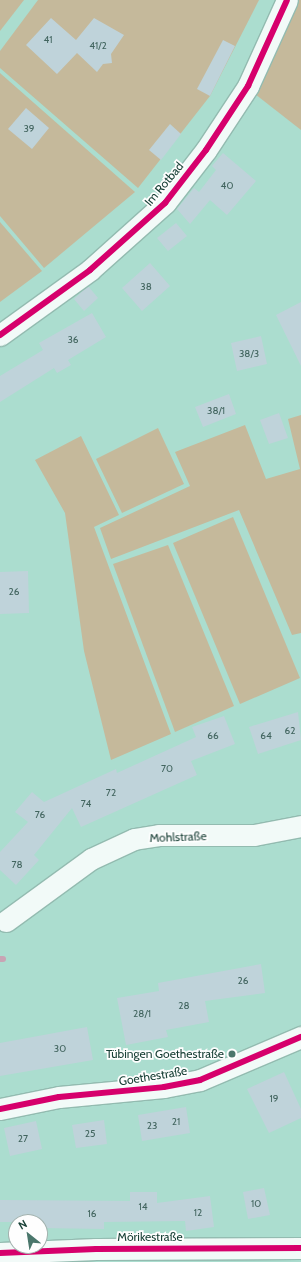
<!DOCTYPE html>
<meta charset="utf-8">
<style>
body{margin:0}
#map{position:relative;width:301px;height:1262px;overflow:hidden;background:#abddcf;font-family:Cabin,sans-serif}
div>[style]{position:absolute}
.green>*{inset:0;background:#c5b99b}
.stream>*{height:6px;margin:-3px;padding:0 3px;transform-origin:3px;border-radius:3px;background:#c8a4b4}
.building>*{inset:0;background:#bfd3da}
.roads{filter:drop-shadow(1px 0 #93bbb0) drop-shadow(-1px 0 #93bbb0) drop-shadow(0 1px #93bbb0) drop-shadow(0 -1px #93bbb0)}
.minor>*{height:21px;margin:-10.5px;padding:0 10.5px;transform-origin:10.5px;border-radius:10.5px;background:#f2faf8}
.cycleway>*{height:6px;margin:-3px;padding:0 3px;transform-origin:3px;border-radius:3px;background:#d6006c}
.dots>*{width:11px;height:11px;translate:-50% -50%;box-sizing:border-box;border:2px solid #fefefe;border-radius:50%}
span{translate:-50% -50%;white-space:nowrap;text-align:center;line-height:1.15;-webkit-text-stroke:3.5px #fefefe;paint-order:stroke}
.number-label{font-size:10px;color:#42655f}
.number-label span{-webkit-text-stroke-width:0}
.street-label{font-size:12px;color:#184036}
.poi-label{font-size:12px;color:#184036}
.right{translate:-100% -50%;text-align:right}
.north{position:absolute;left:8px;top:1214px;width:40px;height:40px;box-sizing:border-box;background:#fefefe;border:1px solid #a2b2ae;border-radius:50%;rotate:330deg;font-size:11px;font-weight:700;line-height:16px;text-align:center;color:#184036}
.north::after{content:'';display:block;margin:auto;width:14px;height:18px;background:#4b776c;clip-path:polygon(50% 0,100% 100%,50% 72%,0 100%)}
</style>
<div id="map">
<div class="green">
<i style="clip-path:polygon(0 0,24px 0,0 31px)"></i>
<i style="clip-path:polygon(38px 0,259px 0,210px 96px,138px 188px,0 68px,0 51px)"></i>
<i style="clip-path:polygon(285px 0,301px 0,301px 130px,246px 87px)"></i>
<i style="clip-path:polygon(0 73px,135px 192px,44px 268px,0 216px)"></i>
<i style="clip-path:polygon(0 222px,42px 271px,0 302px)"></i>
<i style="clip-path:polygon(301px 415px,301px 633px,292px 635px,239px 510px,111px 559px,100px 528px,190px 486px,175px 452px,245px 425px,266px 479px,300px 469px,288px 419px)"></i>
<i style="clip-path:polygon(158px 428px,184px 484px,122px 513px,96px 459px)"></i>
<i style="clip-path:polygon(81px 436px,119px 515px,94px 527px,171px 734px,111px 760px,84px 651px,65px 513px,35px 460px)"></i>
<i style="clip-path:polygon(233px 517px,300px 678px,240px 704px,173px 543px)"></i>
<i style="clip-path:polygon(168px 545px,234px 706px,175px 732px,113px 564px)"></i>
</div>
<div class="stream">
<i style="left:0;top:959px;width:3px"></i>
</div>
<div class="building">
<i style="clip-path:polygon(51px 18px,76px 40px,94px 18px,124px 35px,111px 54px,112px 63px,103px 64px,97px 72px,77px 53px,57px 74px,26px 45px)"></i>
<i style="clip-path:polygon(223px 40px,235px 46px,210px 96px,197px 89px)"></i>
<i style="clip-path:polygon(26px 108px,49px 128px,32px 149px,8px 129px)"></i>
<i style="clip-path:polygon(170px 124px,181px 134px,161px 160px,149px 150px)"></i>
<i style="clip-path:polygon(223px 153px,256px 181px,227px 215px,210px 200px,190px 224px,177px 209px,194px 188px,199px 192px,216px 170px,212px 166px)"></i>
<i style="clip-path:polygon(176px 223px,187px 236px,168px 251px,157px 238px)"></i>
<i style="clip-path:polygon(150px 263px,170px 286px,142px 311px,122px 288px)"></i>
<i style="clip-path:polygon(88px 286px,98px 298px,84px 311px,74px 299px)"></i>
<i style="clip-path:polygon(301px 302px,301px 366px,276px 315px)"></i>
<i style="clip-path:polygon(92px 313px,106px 337px,68px 360px,71px 365px,57px 373px,54px 368px,0 402px,0 376px,43px 350px,39px 343px)"></i>
<i style="clip-path:polygon(261px 336px,267px 364px,237px 371px,231px 343px)"></i>
<i style="clip-path:polygon(229px 394px,236px 414px,203px 427px,195px 407px)"></i>
<i style="clip-path:polygon(279px 413px,288px 438px,269px 444px,260px 420px)"></i>
<i style="clip-path:polygon(28px 571px,29px 613px,0 614px,0 572px)"></i>
<i style="clip-path:polygon(298px 712px,301px 740px,258px 754px,249px 727px)"></i>
<i style="clip-path:polygon(224px 716px,235px 744px,191px 761px,197px 775px,81px 827px,72px 808px,34px 855px,39px 860px,16px 885px,0 870px,0 852px,28px 822px,15px 812px,32px 792px,44px 802px,116px 769px,117px 773px,196px 737px,192px 727px)"></i>
<i style="clip-path:polygon(261px 964px,265px 993px,205px 1001px,209px 1022px,166px 1030px,168px 1037px,126px 1045px,117px 998px,159px 991px,158px 983px)"></i>
<i style="clip-path:polygon(87px 1027px,93px 1060px,0 1076px,0 1043px)"></i>
<i style="clip-path:polygon(284px 1072px,301px 1109px,301px 1118px,269px 1133px,247px 1089px)"></i>
<i style="clip-path:polygon(186px 1107px,190px 1133px,142px 1141px,138px 1115px)"></i>
<i style="clip-path:polygon(104px 1120px,107px 1144px,76px 1148px,72px 1125px)"></i>
<i style="clip-path:polygon(36px 1121px,42px 1149px,10px 1156px,4px 1128px)"></i>
<i style="clip-path:polygon(264px 1188px,270px 1215px,248px 1219px,243px 1192px)"></i>
<i style="clip-path:polygon(130px 1192px,157px 1192px,157px 1203px,210px 1196px,214px 1227px,186px 1231px,185px 1221px,104px 1222px,104px 1229px,40px 1228px,40px 1222px,0 1222px,0 1200px,130px 1201px)"></i>
</div>
<div class="roads">
<div class="minor">
<i style="left:0;top:335px;width:111px;rotate:-35.8deg"></i>
<i style="left:90px;top:270px;width:101px;rotate:-41.8deg"></i>
<i style="left:165px;top:203px;width:67px;rotate:-52.3deg"></i>
<i style="left:206px;top:150px;width:77px;rotate:-56.7deg"></i>
<i style="left:248px;top:86px;width:94px;rotate:-65.6deg"></i>
<i style="left:6px;top:921px;width:105px;rotate:-36.1deg"></i>
<i style="left:91px;top:859px;width:47px;rotate:-24.9deg"></i>
<i style="left:134px;top:839px;width:25px;rotate:-9deg"></i>
<i style="left:159px;top:835px;width:95px"></i>
<i style="left:254px;top:835px;width:48px;rotate:-10.8deg"></i>
<i style="left:0;top:1109px;width:60px;rotate:-11.5deg"></i>
<i style="left:59px;top:1097px;width:105px;rotate:-5.4deg"></i>
<i style="left:164px;top:1087px;width:37px;rotate:-11deg"></i>
<i style="left:200px;top:1080px;width:110px;rotate:-23.1deg"></i>
<i style="left:0;top:1253px;width:96px;rotate:-2.4deg"></i>
<i style="left:96px;top:1249px;width:205px;rotate:-0.3deg"></i>
</div>
</div>
<div class="cycleway">
<i style="left:0;top:335px;width:111px;rotate:-35.8deg"></i>
<i style="left:90px;top:270px;width:101px;rotate:-41.8deg"></i>
<i style="left:165px;top:203px;width:67px;rotate:-52.3deg"></i>
<i style="left:206px;top:150px;width:77px;rotate:-56.7deg"></i>
<i style="left:248px;top:86px;width:94px;rotate:-65.6deg"></i>
<i style="left:0;top:1109px;width:60px;rotate:-11.5deg"></i>
<i style="left:59px;top:1097px;width:105px;rotate:-5.4deg"></i>
<i style="left:164px;top:1087px;width:37px;rotate:-11deg"></i>
<i style="left:200px;top:1080px;width:110px;rotate:-23.1deg"></i>
<i style="left:0;top:1253px;width:96px;rotate:-2.4deg"></i>
<i style="left:96px;top:1249px;width:205px;rotate:-0.3deg"></i>
</div>
<div class="dots">
<i style="left:232px;top:1054px;background:#4b776c"></i>
</div>
<div class="number-label">
<span style="left:48px;top:40px">41</span>
<span style="left:98px;top:46px">41/2</span>
<span style="left:29px;top:129px">39</span>
<span style="left:227px;top:186px">40</span>
<span style="left:146px;top:287px">38</span>
<span style="left:73px;top:340px">36</span>
<span style="left:249px;top:354px">38/3</span>
<span style="left:216px;top:411px">38/1</span>
<span style="left:14px;top:592px">26</span>
<span style="left:290px;top:731px">62</span>
<span style="left:213px;top:736px">66</span>
<span style="left:266px;top:736px">64</span>
<span style="left:167px;top:769px">70</span>
<span style="left:111px;top:793px">72</span>
<span style="left:86px;top:804px">74</span>
<span style="left:40px;top:815px">76</span>
<span style="left:17px;top:865px">78</span>
<span style="left:243px;top:981px">26</span>
<span style="left:184px;top:1006px">28</span>
<span style="left:142px;top:1014px">28/1</span>
<span style="left:60px;top:1049px">30</span>
<span style="left:274px;top:1099px">19</span>
<span style="left:176px;top:1122px">21</span>
<span style="left:152px;top:1126px">23</span>
<span style="left:90px;top:1134px">25</span>
<span style="left:23px;top:1139px">27</span>
<span style="left:256px;top:1204px">10</span>
<span style="left:143px;top:1207px">14</span>
<span style="left:198px;top:1213px">12</span>
<span style="left:92px;top:1214px">16</span>
</div>
<div class="street-label">
<span style="left:164px;top:184px;rotate:-50deg">Im Rotbad</span>
<span style="left:178px;top:837px;rotate:-2deg">Mohlstraße</span>
<span style="left:153px;top:1076px;rotate:-9deg">Goethestraße</span>
<span style="left:150px;top:1237px">Mörikestraße</span>
</div>
<div class="poi-label">
<span class="right" style="left:224px;top:1054px">Tübingen Goethestraße</span>
</div>
<div class="north">N</div>
</div>
